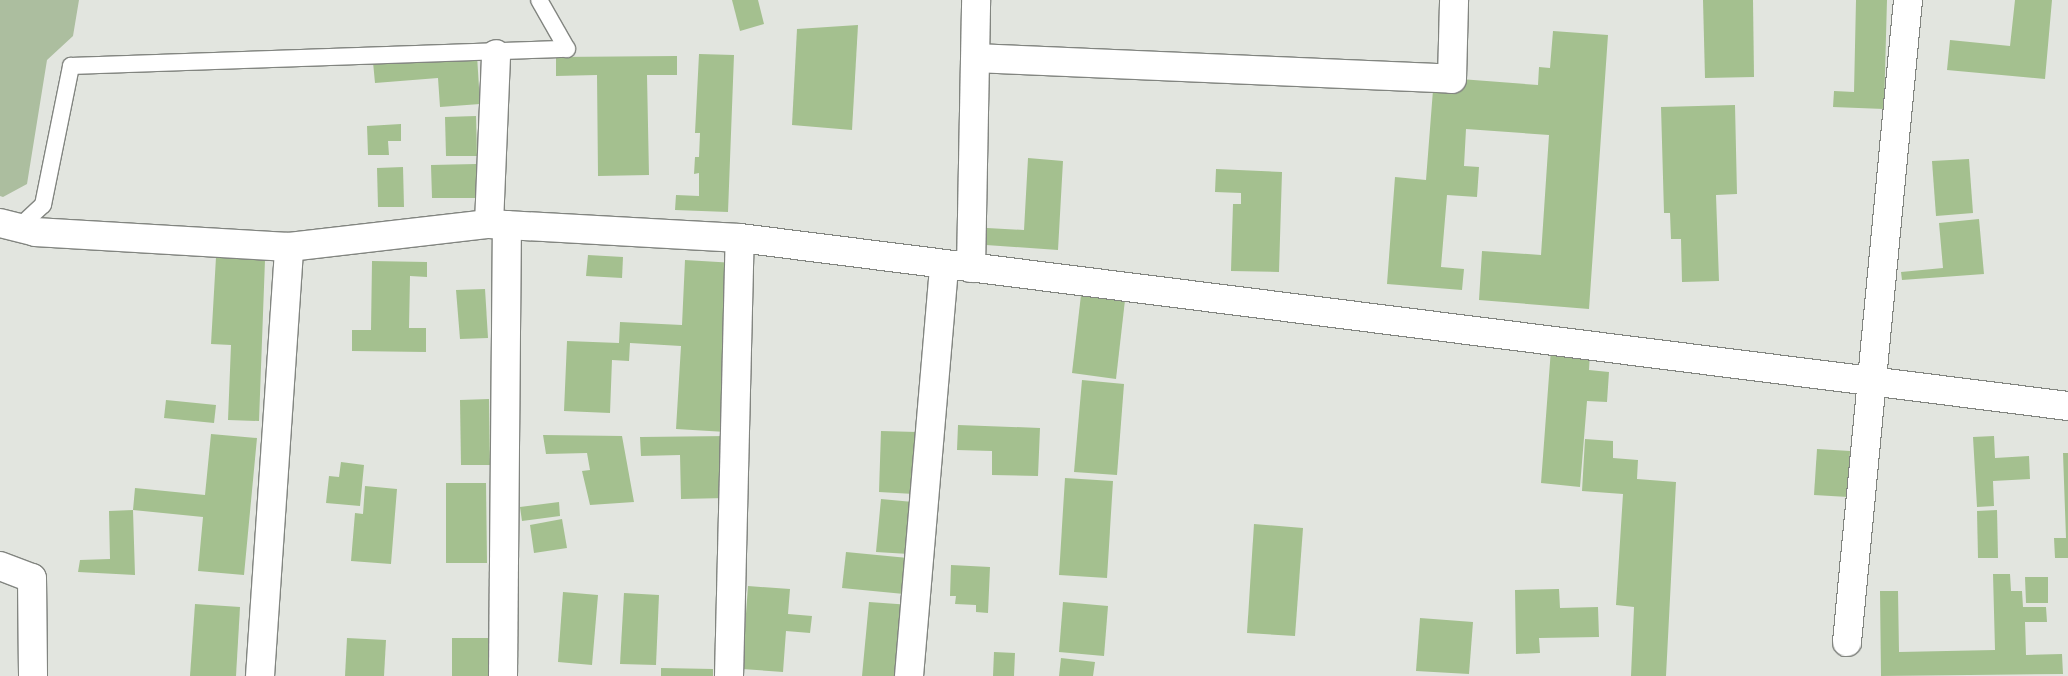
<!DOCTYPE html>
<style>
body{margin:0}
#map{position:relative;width:2068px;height:676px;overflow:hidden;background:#e2e5df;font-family:Bitter,serif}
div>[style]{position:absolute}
.green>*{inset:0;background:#acbe9f}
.building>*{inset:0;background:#a4c08f}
.roads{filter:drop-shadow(1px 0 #828580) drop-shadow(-1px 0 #828580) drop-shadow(0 1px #828580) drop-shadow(0 -1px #828580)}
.service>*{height:16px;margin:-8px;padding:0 8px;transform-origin:8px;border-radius:8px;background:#fff}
.minor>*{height:28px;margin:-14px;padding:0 14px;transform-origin:14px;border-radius:14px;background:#fff}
span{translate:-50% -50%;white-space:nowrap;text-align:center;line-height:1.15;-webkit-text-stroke:4.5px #eff2ed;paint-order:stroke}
</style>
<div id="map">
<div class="green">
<i style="clip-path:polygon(0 0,79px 0,73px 36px,47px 60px,27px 184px,3px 197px,0 196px)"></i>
</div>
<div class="building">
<i style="clip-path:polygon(732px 0,758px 0,764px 24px,740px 31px)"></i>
<i style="clip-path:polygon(1703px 0,1753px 0,1754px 77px,1705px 78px)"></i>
<i style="clip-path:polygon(1856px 0,1887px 0,1884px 109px,1833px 107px,1834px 91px,1854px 92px)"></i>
<i style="clip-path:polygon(2015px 0,2052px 0,2045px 79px,1947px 70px,1950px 40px,2010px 46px)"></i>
<i style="clip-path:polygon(858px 25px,852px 130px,792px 125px,797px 29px)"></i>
<i style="clip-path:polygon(1553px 31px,1608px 35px,1589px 309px,1479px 300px,1482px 251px,1541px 255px,1549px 135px,1466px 129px,1464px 166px,1479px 167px,1477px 197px,1447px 195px,1441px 267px,1464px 269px,1462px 290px,1387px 284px,1395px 177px,1426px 180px,1434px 77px,1538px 85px,1539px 67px,1550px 68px)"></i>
<i style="clip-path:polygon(699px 54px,734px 55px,728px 212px,675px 210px,676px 195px,699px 196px,699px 173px,694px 174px,695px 157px,699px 157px,700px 133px,695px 133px)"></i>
<i style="clip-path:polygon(477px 55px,480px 104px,440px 107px,438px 78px,375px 83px,373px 62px)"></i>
<i style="clip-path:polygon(677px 56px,677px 75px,647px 75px,649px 175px,598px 176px,597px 75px,556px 76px,556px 57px)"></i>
<i style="clip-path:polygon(1735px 105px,1737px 194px,1716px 195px,1719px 281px,1682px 282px,1681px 239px,1671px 239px,1670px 213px,1664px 213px,1661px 107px)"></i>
<i style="clip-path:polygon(476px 116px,477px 156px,446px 156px,445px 117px)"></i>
<i style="clip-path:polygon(401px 124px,401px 141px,388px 141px,389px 155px,368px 155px,367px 126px)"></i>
<i style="clip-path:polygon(1028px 158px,1063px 161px,1058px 250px,986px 245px,987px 228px,1024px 230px)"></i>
<i style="clip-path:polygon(1969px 159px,1973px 213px,1936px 216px,1932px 161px)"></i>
<i style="clip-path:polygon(476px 164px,477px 198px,432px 198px,431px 165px)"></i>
<i style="clip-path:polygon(403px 167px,404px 207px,378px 207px,377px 168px)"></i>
<i style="clip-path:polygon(1216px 169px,1282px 172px,1279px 272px,1231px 271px,1233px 204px,1241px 204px,1241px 193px,1215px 192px)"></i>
<i style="clip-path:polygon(1979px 219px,1984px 274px,1902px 280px,1901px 272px,1943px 268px,1939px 223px)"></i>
<i style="clip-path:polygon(588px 255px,623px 257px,622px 278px,586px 276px)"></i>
<i style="clip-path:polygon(216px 257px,265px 260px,259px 421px,228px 420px,231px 345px,211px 344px)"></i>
<i style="clip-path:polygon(685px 260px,735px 263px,726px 432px,676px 429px,681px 346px,630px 343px,629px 361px,612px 360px,610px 413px,564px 411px,567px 341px,619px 343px,620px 322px,682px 325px)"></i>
<i style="clip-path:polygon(372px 261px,427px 262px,427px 277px,410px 276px,409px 328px,426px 328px,426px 352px,352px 351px,352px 330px,371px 330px)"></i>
<i style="clip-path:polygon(485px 289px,488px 338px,460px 339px,456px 290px)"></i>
<i style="clip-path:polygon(1081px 295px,1125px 300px,1116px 379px,1072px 373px)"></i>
<i style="clip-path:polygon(1551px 349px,1590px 352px,1589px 370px,1609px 372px,1607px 402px,1587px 401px,1580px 487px,1541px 483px)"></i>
<i style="clip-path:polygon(1082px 380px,1124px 384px,1117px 475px,1074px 472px)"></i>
<i style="clip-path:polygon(489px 399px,490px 465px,461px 465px,460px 400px)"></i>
<i style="clip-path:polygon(166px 400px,216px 405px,214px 423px,164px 418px)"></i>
<i style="clip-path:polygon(958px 425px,1040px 428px,1038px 476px,992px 475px,992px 451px,957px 450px)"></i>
<i style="clip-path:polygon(881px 431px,917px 432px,914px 494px,879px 492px)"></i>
<i style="clip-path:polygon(211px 434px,257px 438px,244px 575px,198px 571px,203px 517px,133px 510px,135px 488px,205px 495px)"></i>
<i style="clip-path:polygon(543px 435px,622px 436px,634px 502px,590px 505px,582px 471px,590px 470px,587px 453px,546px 454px)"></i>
<i style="clip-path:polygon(728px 436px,726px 498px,681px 499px,680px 455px,641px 456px,640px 437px)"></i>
<i style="clip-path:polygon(1994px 436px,1995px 458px,2029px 456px,2030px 479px,1993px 481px,1994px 506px,1977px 507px,1973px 437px)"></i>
<i style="clip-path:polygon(1585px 439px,1613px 441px,1613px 458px,1638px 460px,1637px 479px,1676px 482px,1666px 676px,1631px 676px,1634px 607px,1616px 605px,1623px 494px,1582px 491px)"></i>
<i style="clip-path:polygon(1817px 449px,1850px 451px,1848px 497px,1814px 495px)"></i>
<i style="clip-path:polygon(2063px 453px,2068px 453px,2068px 558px,2055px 558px,2054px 538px,2066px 538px)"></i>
<i style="clip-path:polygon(341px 462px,364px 465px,360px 506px,326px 503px,329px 476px,339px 477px)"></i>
<i style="clip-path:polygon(1065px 478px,1113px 481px,1107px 578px,1059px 575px)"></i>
<i style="clip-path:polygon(446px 483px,486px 483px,487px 563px,446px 563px)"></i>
<i style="clip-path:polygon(365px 486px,397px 489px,391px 564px,351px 561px,355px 513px,363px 514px)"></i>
<i style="clip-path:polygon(881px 499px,913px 502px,909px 554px,876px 552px)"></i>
<i style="clip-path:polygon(559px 502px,560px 516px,522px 521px,520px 507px)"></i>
<i style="clip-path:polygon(133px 510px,135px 575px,78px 572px,80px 560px,110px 559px,109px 511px)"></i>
<i style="clip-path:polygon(1997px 510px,1998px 558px,1978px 558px,1977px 511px)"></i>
<i style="clip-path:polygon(562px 519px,567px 548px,534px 553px,530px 525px)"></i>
<i style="clip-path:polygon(1254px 524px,1303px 528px,1295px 636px,1247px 633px)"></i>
<i style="clip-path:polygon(846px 552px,908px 558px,904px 594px,842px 588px)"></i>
<i style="clip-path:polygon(951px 565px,990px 567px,988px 613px,976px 612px,976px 605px,955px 604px,956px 596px,950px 596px)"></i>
<i style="clip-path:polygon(1993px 574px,2010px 574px,2011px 591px,2022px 591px,2023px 607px,2046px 607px,2047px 622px,2025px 622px,2026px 655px,2062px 654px,2063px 674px,1881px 676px,1880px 591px,1898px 591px,1899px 652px,1995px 650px)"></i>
<i style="clip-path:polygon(2025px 577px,2048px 577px,2048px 603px,2026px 603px)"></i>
<i style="clip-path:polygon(748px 586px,790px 589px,788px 614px,812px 616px,810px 633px,786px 631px,783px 672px,742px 669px)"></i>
<i style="clip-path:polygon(1559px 589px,1560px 608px,1598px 607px,1599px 637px,1539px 638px,1540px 653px,1516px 654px,1515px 590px)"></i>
<i style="clip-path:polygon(563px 592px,598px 595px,592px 665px,558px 662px)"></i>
<i style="clip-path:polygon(624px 593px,659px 595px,656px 665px,620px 664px)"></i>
<i style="clip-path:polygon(869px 602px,911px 605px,904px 676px,862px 676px)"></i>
<i style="clip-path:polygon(1063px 602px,1108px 606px,1104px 656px,1059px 652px)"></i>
<i style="clip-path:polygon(195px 604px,240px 607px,236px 676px,190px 676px)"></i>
<i style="clip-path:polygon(1420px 618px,1473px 622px,1469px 674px,1416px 671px)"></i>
<i style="clip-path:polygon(347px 638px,386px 640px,384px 676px,345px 676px)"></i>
<i style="clip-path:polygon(452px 638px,492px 638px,491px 676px,452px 676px)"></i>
<i style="clip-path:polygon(994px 652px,1015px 653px,1014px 676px,993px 676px)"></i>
<i style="clip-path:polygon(1061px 658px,1095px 662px,1093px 676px,1059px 676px)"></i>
<i style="clip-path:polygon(661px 668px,713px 669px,713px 676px,661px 676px)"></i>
</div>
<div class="roads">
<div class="service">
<i style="left:18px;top:228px;width:34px;rotate:-43deg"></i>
<i style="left:43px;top:205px;width:142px;rotate:-78.6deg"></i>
<i style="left:71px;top:66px;width:496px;rotate:-2deg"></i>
<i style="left:567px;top:49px;width:56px;rotate:-119.7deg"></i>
</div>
<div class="minor">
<i style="left:977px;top:58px;width:475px;rotate:2.5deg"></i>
<i style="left:1452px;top:79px;width:79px;rotate:-88.5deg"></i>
<i style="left:0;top:223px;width:36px;rotate:14deg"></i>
<i style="left:35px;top:232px;width:254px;rotate:3.4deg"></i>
<i style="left:289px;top:247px;width:201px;rotate:-6.6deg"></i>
<i style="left:489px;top:224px;width:251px;rotate:3.2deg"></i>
<i style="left:740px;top:238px;width:1339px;rotate:7.21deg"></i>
<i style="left:489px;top:224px;width:170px;rotate:-87.6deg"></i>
<i style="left:971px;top:268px;width:268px;rotate:-88.9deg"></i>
<i style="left:0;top:566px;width:34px;rotate:21deg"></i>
<i style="left:32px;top:578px;width:98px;rotate:89.4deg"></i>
<i style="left:1847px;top:642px;width:645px;rotate:-84.57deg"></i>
<i style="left:260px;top:676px;width:430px;rotate:-86.1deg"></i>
<i style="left:503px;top:676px;width:451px;rotate:-89.5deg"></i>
<i style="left:729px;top:676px;width:438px;rotate:-88.6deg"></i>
<i style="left:909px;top:676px;width:412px;rotate:-85.1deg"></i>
</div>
</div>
</div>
